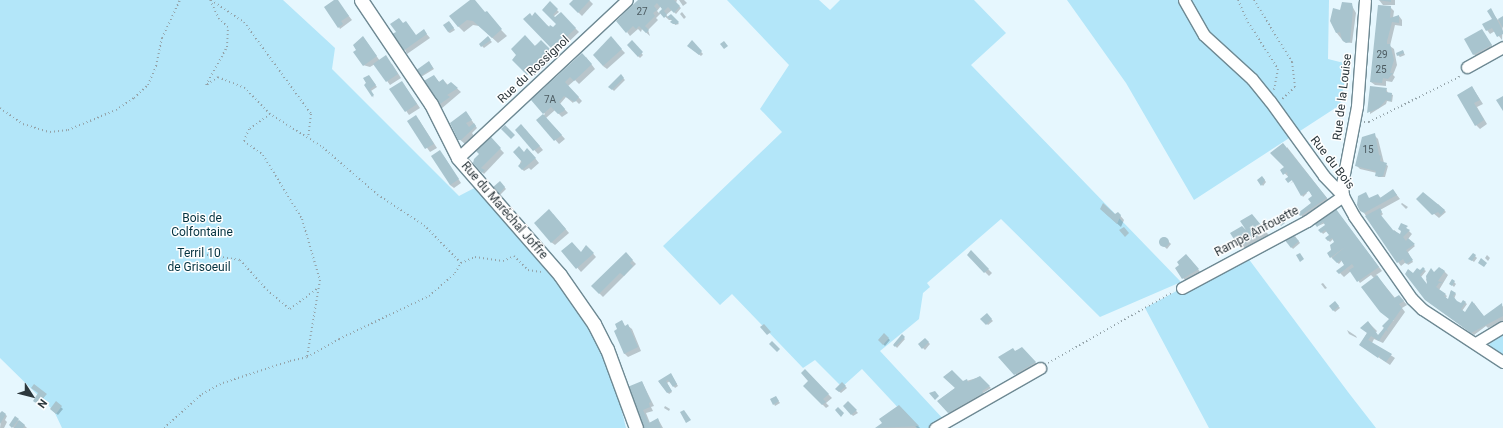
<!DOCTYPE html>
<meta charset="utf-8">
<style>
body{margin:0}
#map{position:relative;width:1503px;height:428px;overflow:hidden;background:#e6f7fe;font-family:Roboto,sans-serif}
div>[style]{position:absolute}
.green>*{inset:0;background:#b3e6f9}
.shadow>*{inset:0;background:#0003}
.building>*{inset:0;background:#a8c4ce}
.round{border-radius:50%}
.path>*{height:2px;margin-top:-1px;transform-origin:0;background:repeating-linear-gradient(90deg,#94a3a9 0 1px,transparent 0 4px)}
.roads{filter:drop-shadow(1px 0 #6e8993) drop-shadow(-1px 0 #6e8993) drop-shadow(0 1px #6e8993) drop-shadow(0 -1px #6e8993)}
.minor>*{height:11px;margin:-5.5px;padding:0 5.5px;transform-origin:5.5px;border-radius:5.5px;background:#fff}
.tertiary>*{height:13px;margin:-6.5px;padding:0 6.5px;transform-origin:6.5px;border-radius:6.5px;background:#fff}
span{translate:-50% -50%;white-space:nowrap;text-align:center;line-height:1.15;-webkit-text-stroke:3px #fff;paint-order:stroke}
.number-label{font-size:10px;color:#4c5b61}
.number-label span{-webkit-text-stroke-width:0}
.street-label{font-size:12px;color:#2d383d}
.park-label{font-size:12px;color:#033240}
.north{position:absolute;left:12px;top:376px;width:40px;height:40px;-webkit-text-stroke:3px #fff;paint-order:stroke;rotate:126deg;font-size:11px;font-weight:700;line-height:16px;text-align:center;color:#2d383d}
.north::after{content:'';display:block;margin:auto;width:14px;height:18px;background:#2d383d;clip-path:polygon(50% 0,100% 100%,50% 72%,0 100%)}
</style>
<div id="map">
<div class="green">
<i style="clip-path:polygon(0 0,283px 0,335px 48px,332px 69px,459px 196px,482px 184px,507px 213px,607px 349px,626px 428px,62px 428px,54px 411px,0 358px)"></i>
<i style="clip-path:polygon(727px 0,819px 0,830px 10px,840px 0,974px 0,1006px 33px,971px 65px,1181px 282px,1100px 317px,1001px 219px,927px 283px,930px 287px,923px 293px,919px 319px,880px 351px,946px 422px,935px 428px,917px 428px,862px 369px,842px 387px,815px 360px,803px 368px,732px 294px,720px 305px,663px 246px,782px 132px,760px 109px,789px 65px)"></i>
<i style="clip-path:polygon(1067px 0,1329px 0,1328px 59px,1348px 64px,1340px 105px,1194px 200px,1126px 83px)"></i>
<i style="clip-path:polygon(1245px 254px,1348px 392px,1376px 428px,1209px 428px,1145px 308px)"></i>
<i style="clip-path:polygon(1503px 333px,1503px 358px,1490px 348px,1489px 340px)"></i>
</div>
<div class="shadow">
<i style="clip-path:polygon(336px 0,352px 20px,340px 29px,339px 27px)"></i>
<i style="clip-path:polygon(472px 0,507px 36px,498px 43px,479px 26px,473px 25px,464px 32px,458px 26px)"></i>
<i style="clip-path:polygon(574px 0,589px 0,593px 4px,582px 16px,570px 4px)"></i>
<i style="clip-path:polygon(evenodd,640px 0,677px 0,676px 3px,681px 8px,676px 14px,672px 10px,666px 15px,668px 17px,671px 15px,679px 24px,675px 25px,673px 20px,669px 20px,661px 13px,656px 18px,658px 20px,648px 30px,650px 36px,642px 29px,641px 32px,638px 29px,630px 36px,627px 32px,640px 0,661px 6px,663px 9px,659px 13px,657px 11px,661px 6px)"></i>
<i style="clip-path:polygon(679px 0,684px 0,687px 3px,683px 6px)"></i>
<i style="clip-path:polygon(1379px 0,1395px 0,1395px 5px,1383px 5px)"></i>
<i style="clip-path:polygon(550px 3px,559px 12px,553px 17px,555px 19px,561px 14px,579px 32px,557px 53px,545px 39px,533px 17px,553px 29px,558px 24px,549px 10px)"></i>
<i style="clip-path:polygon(1351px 4px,1356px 13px,1352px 43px,1344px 42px,1336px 32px,1341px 11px)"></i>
<i style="clip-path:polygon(1390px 7px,1394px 11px,1393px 18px,1399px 16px,1402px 20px,1402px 26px,1395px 25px,1390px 46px,1394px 49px,1397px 65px,1393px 75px,1395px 77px,1392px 82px,1386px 81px,1386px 86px,1375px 85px,1371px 82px)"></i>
<i style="clip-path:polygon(1490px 10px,1498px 20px,1503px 17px,1502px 40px,1495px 31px,1490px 34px,1487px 30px,1493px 19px)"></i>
<i style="clip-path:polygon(682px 12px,686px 17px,684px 19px,680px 14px)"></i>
<i style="clip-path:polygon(450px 23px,455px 30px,450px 33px,448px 32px)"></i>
<i style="clip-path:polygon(403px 24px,416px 36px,424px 31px,430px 38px,407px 54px,397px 32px)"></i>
<i style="clip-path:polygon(1482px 30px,1494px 49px,1475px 56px,1474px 54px)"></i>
<i style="clip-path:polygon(488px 38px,492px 42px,484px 48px,480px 44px)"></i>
<i style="clip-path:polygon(611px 38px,625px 53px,607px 69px,603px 66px)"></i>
<i style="clip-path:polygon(366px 41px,380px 61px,392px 64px,401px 78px,390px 85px,375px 64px,370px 67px,363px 65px)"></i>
<i style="clip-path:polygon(541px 42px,555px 56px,532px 78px,513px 60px)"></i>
<i style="clip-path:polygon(632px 42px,643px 55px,640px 58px,628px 45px)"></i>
<i style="clip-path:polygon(692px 42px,703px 54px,701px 56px,688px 46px)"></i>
<i style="clip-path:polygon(1403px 51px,1405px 55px,1400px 57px,1397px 54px)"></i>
<i style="clip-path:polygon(586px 57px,595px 69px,579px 84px,575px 80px,568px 86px,582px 101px,579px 104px,575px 100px,573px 103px,566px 97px,560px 104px,568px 113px,562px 117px,555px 110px,546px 118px,565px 139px,559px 144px,538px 120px,545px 114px,532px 100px)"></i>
<i style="clip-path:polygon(429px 62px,434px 69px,421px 77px,419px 76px)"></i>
<i style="clip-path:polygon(369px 76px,377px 87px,371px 91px,374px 98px,365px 85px)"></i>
<i style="clip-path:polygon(434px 76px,439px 82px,443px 80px,448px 85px,451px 83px,461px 92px,441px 109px,438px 105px)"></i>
<i style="clip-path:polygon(621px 76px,625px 80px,614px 91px,610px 87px)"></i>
<i style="clip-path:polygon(402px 82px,420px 108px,409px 115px,391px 89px)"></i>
<i style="clip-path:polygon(1371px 87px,1386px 89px,1388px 93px,1393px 95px,1392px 102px,1387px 101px,1386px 104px,1370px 114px)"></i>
<i style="clip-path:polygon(1472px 87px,1483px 104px,1477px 107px,1487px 124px,1480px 129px,1476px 125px)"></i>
<i style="clip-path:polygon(466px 112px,477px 128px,472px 133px,474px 136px,465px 144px,459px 139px)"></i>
<i style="clip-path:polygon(419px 120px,437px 148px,430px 152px,408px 121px)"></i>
<i style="clip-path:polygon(525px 129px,543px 150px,538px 154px,516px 130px)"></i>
<i style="clip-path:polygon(1374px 135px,1378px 139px,1384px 163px,1388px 166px,1385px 177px,1378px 177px,1377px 173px,1360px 169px,1356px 165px)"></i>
<i style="clip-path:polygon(491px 139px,504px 153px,484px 174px,474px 163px)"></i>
<i style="clip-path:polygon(1287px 147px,1330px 202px,1304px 219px,1301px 215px,1312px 203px,1314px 196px,1302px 184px,1307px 193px,1303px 197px,1294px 181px,1290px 184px,1293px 181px,1281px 170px,1285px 167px)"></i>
<i style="clip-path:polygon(524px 153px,531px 153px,539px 163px,531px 170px,529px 168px,524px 171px,519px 166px)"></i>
<i style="clip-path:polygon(443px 155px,461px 183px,454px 188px,450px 185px)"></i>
<i style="clip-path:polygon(1263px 178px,1266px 182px,1263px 186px,1258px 180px)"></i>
<i style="clip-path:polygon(500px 182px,506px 189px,500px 195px,494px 188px)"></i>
<i style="clip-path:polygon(1393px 190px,1400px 199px,1380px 210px,1383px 214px,1381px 216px,1393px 232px,1394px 230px,1400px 235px,1407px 227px,1406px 228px,1412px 234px,1408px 239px,1415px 246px,1408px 252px,1413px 262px,1408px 265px,1406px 262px,1401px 266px,1398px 262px,1364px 213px,1370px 199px,1378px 195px,1381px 198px)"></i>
<i style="clip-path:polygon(1402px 203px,1408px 207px,1406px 209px,1401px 204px)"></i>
<i style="clip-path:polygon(1421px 203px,1438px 204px,1446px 212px,1439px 218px)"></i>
<i style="clip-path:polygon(1336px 210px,1382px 271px,1376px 275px,1395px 298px,1402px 299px,1407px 305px,1402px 308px,1405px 312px,1383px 343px,1374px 339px,1372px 343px,1395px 358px,1390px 365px,1360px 345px,1367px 333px,1368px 322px,1377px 331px,1375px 334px,1378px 337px,1389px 320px,1394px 321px,1380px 311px,1374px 278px,1371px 275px,1360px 283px,1351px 271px,1344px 277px,1338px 271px,1345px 265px,1343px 259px,1339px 264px,1331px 257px,1335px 242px,1333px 239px,1330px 242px,1326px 238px,1330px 235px,1327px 231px,1323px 234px,1320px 230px,1327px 225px,1325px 223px,1318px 226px)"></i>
<i style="clip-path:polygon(1105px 213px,1115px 216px,1118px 213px,1124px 220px,1121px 227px)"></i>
<i style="clip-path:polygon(553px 214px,569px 233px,555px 245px,551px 242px)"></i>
<i style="clip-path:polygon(1258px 224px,1269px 235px,1243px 250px,1239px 246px)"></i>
<i style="clip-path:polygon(1295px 236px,1300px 243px,1293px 249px,1285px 239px)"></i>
<i style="clip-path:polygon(1164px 237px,1171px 244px,1167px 249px,1159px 242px)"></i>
<i style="clip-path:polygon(590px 250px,596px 257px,581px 272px,563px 251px,581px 254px)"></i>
<i style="clip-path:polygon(971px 252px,992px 273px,989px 276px,968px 255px)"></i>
<i style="clip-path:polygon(626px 254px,636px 264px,603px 297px,592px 286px)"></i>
<i style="clip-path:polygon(1473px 254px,1477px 258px,1474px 262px,1470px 259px)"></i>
<i style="clip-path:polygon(1487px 255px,1490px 258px,1488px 261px,1485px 258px)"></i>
<i style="clip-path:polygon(1190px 259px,1201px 273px,1187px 282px,1183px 278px)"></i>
<i style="clip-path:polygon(1423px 269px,1426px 271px,1421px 277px,1427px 286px,1429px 282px,1426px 280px,1431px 270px,1435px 274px,1442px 269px,1448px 275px,1439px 290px,1447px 296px,1445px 299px,1459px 308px,1450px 293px,1451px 291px,1456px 294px,1454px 299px,1461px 305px,1463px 301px,1467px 304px,1462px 311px,1467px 314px,1474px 303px,1484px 317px,1503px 306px,1503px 321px,1488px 328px,1486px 326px,1474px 335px,1426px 300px,1414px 276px)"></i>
<i style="clip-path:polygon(1452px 280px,1456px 284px,1454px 287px,1450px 283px)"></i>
<i style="clip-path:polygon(1323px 283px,1327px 288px,1325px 289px,1321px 284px)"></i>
<i style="clip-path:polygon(1335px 302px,1340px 308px,1335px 312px,1330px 306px)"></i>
<i style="clip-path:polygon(987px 315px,993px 321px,988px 325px,982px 319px)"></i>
<i style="clip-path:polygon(622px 321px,625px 327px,628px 326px,632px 329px,641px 351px,628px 357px,624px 353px,619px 330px)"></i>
<i style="clip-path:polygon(1347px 330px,1356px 336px,1357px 338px,1349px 334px)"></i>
<i style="clip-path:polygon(884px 335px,890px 340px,885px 346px,879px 340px)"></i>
<i style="clip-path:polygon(902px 336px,905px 339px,897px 348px,894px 344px)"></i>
<i style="clip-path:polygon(925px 339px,930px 344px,925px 350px,919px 344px)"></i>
<i style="clip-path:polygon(1022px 349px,1039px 366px,1019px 378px,1000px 357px)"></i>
<i style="clip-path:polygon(805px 371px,832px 398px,826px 403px,829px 406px,826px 408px,804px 386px,810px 381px)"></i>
<i style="clip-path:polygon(672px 376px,678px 386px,675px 388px,670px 381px,667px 383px,672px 392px,669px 394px,659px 382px)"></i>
<i style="clip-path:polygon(980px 377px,991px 388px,983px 393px,986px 397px,952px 416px,938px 401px,963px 382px)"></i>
<i style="clip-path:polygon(642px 382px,654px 406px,651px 407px,653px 411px,646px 413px,650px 423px,658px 419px,663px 428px,642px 428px)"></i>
<i style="clip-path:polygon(842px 383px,847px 388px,841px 393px,836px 389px)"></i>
<i style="clip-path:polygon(46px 394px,39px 405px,36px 403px)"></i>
<i style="clip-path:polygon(777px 399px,780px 403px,775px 406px,774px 404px)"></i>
<i style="clip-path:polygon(848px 402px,858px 413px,853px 416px,844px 406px)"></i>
<i style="clip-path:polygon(56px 403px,63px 409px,58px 415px,53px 411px)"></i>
<i style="clip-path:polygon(665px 406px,670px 409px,669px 411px,664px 408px)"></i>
<i style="clip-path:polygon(899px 406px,920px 428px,877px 428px,883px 423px)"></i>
<i style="clip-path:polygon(2px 412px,7px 416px,5px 420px,7px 422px,4px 428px,0 428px)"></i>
<i style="clip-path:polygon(18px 420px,24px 425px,27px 428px,14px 428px,10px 425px)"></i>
</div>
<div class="building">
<i style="clip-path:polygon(334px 0,338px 0,349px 16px,341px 21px,343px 24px,338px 28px,324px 7px)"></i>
<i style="clip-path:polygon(470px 0,475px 0,485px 12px,487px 11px,502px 29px,492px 38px,473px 21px,467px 20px,458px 27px,449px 16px)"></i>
<i style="clip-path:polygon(573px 0,590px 0,578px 13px,569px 4px)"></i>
<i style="clip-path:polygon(638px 0,674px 0,680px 6px,674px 13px,668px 7px,664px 11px,667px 15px,664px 18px,659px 12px,662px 9px,657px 3px,654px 6px,657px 10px,653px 13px,655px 16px,645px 26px,649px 30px,646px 33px,639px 26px,636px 29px,633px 26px,626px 33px,616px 21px)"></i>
<i style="clip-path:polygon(1378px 0,1391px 0,1391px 2px)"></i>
<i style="clip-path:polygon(550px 1px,558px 9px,553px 15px,555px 17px,561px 12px,576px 28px,553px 50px,523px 19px,530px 13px,532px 16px,535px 12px,549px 27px,550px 25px,553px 27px,556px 24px,542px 10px)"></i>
<i style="clip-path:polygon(1342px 2px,1352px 3px,1353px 9px,1350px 42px,1346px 43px,1342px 40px,1340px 32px,1336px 33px,1330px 21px,1333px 8px,1340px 10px)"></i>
<i style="clip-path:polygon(1378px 5px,1391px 6px,1390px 18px,1399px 15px,1399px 23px,1392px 22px,1387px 41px,1387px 44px,1390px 44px,1394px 60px,1390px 73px,1393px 73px,1388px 79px,1383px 78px,1382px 83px,1370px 82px)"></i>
<i style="clip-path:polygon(1491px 8px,1503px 31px,1503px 34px,1497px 37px,1492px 28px,1486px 31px,1482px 24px,1492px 19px,1487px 11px)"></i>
<i style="clip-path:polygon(671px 14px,679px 22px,677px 24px,673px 24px,670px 22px,672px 20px,667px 17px)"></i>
<i style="clip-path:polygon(1503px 16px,1503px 28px,1498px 19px)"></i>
<i style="clip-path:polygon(399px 18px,403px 23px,406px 21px,416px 35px,424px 29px,427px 34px,403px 51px,392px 34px,396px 32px,390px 24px)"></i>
<i style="clip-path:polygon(449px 21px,454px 28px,448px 32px,443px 25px)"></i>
<i style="clip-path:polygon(1482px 29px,1492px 45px,1473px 55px,1464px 39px)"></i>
<i style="clip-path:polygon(525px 35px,535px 46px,541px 40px,552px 51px,527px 75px,512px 60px,516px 55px,511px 49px)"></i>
<i style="clip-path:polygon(363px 36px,377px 56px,363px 66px,353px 52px,356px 50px,353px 45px)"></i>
<i style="clip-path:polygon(488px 36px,491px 40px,481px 47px,479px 44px)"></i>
<i style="clip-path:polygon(611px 36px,622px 49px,603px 66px,593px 55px)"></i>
<i style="clip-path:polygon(632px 40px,643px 52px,638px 57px,627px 45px)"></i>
<i style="clip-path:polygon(692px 40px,702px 51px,699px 55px,687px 46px)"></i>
<i style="clip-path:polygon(724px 41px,728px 46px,724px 49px,720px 44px)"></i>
<i style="clip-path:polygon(1403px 50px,1404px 53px,1397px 56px,1396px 53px)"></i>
<i style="clip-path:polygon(582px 53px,592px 64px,574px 81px,570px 77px,565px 82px,579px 97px,575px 102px,564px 96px,559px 102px,565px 109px,564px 111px,558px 114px,551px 107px,543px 114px,531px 100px)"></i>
<i style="clip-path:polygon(386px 55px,398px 74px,386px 82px,373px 64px)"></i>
<i style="clip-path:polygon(429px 61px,433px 68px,419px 77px,415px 71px)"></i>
<i style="clip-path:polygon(621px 74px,624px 78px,612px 90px,608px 87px)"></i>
<i style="clip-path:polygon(369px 75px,376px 85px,370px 89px,374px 95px,372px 97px,364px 85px,366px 83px,363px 78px)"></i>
<i style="clip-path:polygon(434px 75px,439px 82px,443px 79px,447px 85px,451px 82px,458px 88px,447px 95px,450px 97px,437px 106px,422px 82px)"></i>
<i style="clip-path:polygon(402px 81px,417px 104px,405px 112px,389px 89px)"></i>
<i style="clip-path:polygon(1370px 86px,1387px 88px,1386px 92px,1392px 93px,1391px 101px,1386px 100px,1379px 108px,1367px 113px)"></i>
<i style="clip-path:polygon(1472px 86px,1480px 100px,1474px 103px,1484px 120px,1475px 126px,1457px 95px)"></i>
<i style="clip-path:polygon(1503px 96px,1503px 111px,1496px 100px)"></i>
<i style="clip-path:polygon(466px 111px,472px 120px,466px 123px,469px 127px,474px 123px,476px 126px,461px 140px,458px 140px,450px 123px)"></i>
<i style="clip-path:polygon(543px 114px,562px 135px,554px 141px,536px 120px)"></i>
<i style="clip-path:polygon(416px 115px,434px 144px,425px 149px,407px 121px)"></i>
<i style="clip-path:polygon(521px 124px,540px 146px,533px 151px,515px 130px)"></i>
<i style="clip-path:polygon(505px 125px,515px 135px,511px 139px,501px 129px)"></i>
<i style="clip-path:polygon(1375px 133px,1379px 155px,1381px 156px,1380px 161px,1387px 163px,1383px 176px,1380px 177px,1375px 176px,1376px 171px,1355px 166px,1362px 137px)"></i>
<i style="clip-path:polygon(491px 137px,501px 148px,481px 168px,485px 170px,482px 173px,473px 163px,474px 159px,479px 154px,476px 151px)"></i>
<i style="clip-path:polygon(1283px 143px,1327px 198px,1300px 216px,1298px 213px,1311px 203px,1308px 199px,1312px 196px,1309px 191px,1301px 196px,1292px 180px,1288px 183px,1285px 179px,1288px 177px,1287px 172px,1283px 175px,1280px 170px,1284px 167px,1270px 153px)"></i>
<i style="clip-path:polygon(519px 146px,524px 152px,527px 148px,536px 158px,522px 170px,518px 166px,522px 162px,513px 152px)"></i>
<i style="clip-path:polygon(440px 150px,459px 179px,450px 185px,431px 156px)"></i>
<i style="clip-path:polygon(1262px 176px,1265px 180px,1261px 186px,1257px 180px)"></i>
<i style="clip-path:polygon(500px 181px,505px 187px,498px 195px,492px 188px)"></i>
<i style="clip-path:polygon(1393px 189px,1397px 195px,1364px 213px,1360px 211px,1357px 205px,1358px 196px,1366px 192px,1369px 198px,1378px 194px,1380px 198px)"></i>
<i style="clip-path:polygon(1423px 192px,1445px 210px,1441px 215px,1438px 212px,1432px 215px,1416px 199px)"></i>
<i style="clip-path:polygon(1103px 203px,1115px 214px,1118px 212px,1121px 215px,1117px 224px,1100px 209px)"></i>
<i style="clip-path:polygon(1333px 205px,1379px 267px,1357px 282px,1349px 270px,1354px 267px,1352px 264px,1339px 274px,1336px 271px,1344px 265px,1341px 260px,1337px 263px,1332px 258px,1345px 247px,1330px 258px,1327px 253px,1331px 250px,1330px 245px,1334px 242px,1332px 238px,1328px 241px,1325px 238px,1329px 235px,1325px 230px,1321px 233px,1318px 230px,1325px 225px,1323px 222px,1317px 227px,1311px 219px)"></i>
<i style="clip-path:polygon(1380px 208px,1382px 212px,1380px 214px,1393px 230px,1400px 234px,1401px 231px,1398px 229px,1401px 223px,1408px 226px,1406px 228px,1410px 230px,1403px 237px,1406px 241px,1408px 238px,1415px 244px,1406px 250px,1413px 260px,1406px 264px,1403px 259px,1397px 263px,1365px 216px)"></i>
<i style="clip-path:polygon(549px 209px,566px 229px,551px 243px,534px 223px)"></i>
<i style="clip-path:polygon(1252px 214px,1266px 231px,1239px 247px,1230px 233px,1242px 226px,1246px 230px,1240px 221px)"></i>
<i style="clip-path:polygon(1280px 216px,1285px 223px,1281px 226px,1275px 218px)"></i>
<i style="clip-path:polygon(1124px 227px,1129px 233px,1125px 237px,1119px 230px)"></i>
<i style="clip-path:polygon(1290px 233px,1299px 241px,1291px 248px,1284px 239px)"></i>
<i class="round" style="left:1159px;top:237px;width:10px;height:10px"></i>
<i style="clip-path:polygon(572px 242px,581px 252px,586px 245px,594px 253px,576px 269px,561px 251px)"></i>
<i style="clip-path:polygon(971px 250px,989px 269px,984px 273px,967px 255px)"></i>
<i style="clip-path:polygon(626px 252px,633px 260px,630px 263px,633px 266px,624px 276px,620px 273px,599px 294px,591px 286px)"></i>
<i style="clip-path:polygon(1300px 253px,1304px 259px,1300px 262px,1296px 255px)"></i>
<i style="clip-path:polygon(1473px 253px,1476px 255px,1472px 261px,1468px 259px)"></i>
<i style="clip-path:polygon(1186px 254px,1199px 269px,1182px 279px,1175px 268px,1179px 265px,1177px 262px)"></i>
<i style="clip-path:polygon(1481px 258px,1487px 263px,1484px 267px,1478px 263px)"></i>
<i style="clip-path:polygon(1423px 267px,1425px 269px,1420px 275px,1427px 284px,1426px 276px,1431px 268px,1434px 272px,1439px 267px,1445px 271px,1438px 281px,1443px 283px,1439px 283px,1436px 287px,1446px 294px,1444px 296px,1448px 299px,1451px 290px,1456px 293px,1453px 296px,1457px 301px,1461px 303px,1463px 300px,1466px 302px,1461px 309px,1465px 312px,1472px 301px,1484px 316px,1502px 303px,1503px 316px,1471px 333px,1425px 300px,1405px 274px,1408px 269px,1413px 273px,1417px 268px,1420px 270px)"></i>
<i style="clip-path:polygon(1377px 275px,1394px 298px,1399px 295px,1404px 301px,1399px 304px,1402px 308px,1387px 329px,1388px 332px,1386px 330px,1379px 341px,1371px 336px,1368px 340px,1392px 354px,1386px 362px,1380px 358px,1380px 355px,1378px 358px,1359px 345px,1367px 333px,1360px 328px,1368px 321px,1378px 335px,1384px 328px,1382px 326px,1389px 319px,1380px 312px,1361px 287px)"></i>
<i style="clip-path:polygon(1452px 279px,1455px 281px,1452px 286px,1449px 284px)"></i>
<i style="clip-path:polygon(1335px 301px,1339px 306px,1333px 311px,1329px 306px)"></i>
<i style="clip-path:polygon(987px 313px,992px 319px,986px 325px,980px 319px)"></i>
<i style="clip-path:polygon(622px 320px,625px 326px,628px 324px,638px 347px,624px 354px,614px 331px,617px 329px,615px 324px)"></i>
<i style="clip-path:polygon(764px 324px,771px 332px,767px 335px,760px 327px)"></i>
<i style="clip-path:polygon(884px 333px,889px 338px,883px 345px,878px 340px)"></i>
<i style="clip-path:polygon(902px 334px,905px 337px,895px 347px,893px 345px)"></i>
<i style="clip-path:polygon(925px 338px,929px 342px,922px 349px,918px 344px)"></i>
<i style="clip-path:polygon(772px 341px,780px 349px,777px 352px,769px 344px)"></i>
<i style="clip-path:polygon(1022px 347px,1036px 362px,1014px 375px,998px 357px,1013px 348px,1015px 351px)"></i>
<i style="clip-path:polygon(805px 369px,829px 394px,823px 399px,826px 402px,822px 405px,803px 386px,808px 381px,801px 373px)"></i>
<i style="clip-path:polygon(952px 370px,963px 381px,967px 379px,968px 382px,980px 376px,990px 386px,982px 391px,983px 393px,948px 413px,937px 401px,955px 388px,943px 377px)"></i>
<i style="clip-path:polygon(671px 373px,677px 384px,673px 387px,668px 380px,666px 381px,672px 391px,667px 393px,658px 381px)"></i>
<i style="clip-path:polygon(642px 381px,651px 402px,649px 403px,650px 407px,643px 410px,649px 423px,658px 418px,661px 428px,641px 428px,625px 388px)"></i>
<i style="clip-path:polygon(842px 382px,846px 386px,839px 392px,835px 389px)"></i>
<i style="clip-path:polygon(34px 384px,47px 394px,37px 404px,33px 401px,38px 393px,31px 388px)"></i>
<i style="clip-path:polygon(935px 391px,939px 396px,935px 400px,929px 393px)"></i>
<i style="clip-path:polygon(776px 396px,779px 401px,773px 405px,770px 399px)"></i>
<i style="clip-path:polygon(56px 401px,62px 406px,56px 414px,50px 409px)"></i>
<i style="clip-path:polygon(848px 401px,857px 410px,851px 415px,843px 406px)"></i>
<i style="clip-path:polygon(899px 405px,919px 426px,875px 428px,882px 423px,879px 419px)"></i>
<i style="clip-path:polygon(838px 407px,844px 413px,841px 417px,835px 410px)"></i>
<i style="clip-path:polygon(684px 410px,691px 420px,686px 423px,680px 412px)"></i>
<i style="clip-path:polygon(2px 411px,6px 414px,0 424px,0 413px)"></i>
<i style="clip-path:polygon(15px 416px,19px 419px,12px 428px,9px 425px)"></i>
<i style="clip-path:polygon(19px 420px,25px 425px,23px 428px,14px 428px)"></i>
</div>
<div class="path">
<i style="left:211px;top:0;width:40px;rotate:34deg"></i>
<i style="left:244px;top:22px;width:114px;rotate:53.9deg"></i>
<i style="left:311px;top:114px;width:24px;rotate:97deg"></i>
<i style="left:1238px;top:0;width:24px;rotate:66deg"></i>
<i style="left:1248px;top:22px;width:56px;rotate:57.4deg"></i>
<i style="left:1278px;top:69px;width:21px;rotate:101deg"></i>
<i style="left:1254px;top:0;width:73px;rotate:58.5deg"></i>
<i style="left:1292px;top:62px;width:25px;rotate:83deg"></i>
<i style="left:1295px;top:87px;width:19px;rotate:137deg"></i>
<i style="left:0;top:108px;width:28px;rotate:35deg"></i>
<i style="left:23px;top:124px;width:28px;rotate:17deg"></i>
<i style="left:50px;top:132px;width:18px;rotate:-6deg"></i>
<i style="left:68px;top:130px;width:52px;rotate:-22.6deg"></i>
<i style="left:116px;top:110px;width:22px;rotate:-34deg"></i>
<i style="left:134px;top:98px;width:19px;rotate:-43deg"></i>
<i style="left:148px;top:85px;width:21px;rotate:-67deg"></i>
<i style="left:156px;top:66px;width:29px;rotate:-78deg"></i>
<i style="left:162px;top:38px;width:42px;rotate:-64.7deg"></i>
<i style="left:270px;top:114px;width:26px;rotate:144deg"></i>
<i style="left:249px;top:129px;width:13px;rotate:113deg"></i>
<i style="left:244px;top:141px;width:24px;rotate:36deg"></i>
<i style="left:263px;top:155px;width:75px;rotate:58.6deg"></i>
<i style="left:302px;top:219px;width:64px;rotate:73.6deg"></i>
<i style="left:320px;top:280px;width:78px;rotate:99.6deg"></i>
<i style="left:1364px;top:122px;width:5px"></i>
<i style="left:1369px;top:122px;width:101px;rotate:-26.6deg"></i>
<i style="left:1459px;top:77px;width:4px;rotate:-104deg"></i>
<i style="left:195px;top:253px;width:46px;rotate:8.8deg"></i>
<i style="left:240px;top:260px;width:40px;rotate:48deg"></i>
<i style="left:267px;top:290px;width:30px;rotate:40deg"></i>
<i style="left:290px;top:309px;width:35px;rotate:-37deg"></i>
<i style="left:461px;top:263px;width:15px;rotate:-23deg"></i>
<i style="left:475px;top:257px;width:28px;rotate:8deg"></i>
<i style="left:503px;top:261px;width:12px;rotate:-24deg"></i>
<i style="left:514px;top:256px;width:20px;rotate:45deg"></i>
<i style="left:528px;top:270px;width:13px;rotate:9deg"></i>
<i style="left:1048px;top:363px;width:144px;rotate:-29.6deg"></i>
<i style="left:164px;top:428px;width:51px;rotate:-41.8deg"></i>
<i style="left:202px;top:394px;width:24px;rotate:-28deg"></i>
<i style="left:223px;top:383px;width:71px;rotate:-18.2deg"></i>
<i style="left:290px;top:361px;width:17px;rotate:-13deg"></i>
<i style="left:307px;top:357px;width:37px;rotate:-29deg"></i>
<i style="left:339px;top:339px;width:100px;rotate:-25.5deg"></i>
<i style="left:429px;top:296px;width:35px;rotate:-41deg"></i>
<i style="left:455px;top:273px;width:12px;rotate:-59deg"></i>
<i style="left:461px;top:263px;width:52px;rotate:-134.2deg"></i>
<i style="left:425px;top:226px;width:56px;rotate:-146.6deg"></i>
<i style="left:378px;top:195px;width:75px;rotate:-139.3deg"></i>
<i style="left:321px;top:146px;width:60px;rotate:-147.9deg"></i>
<i style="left:270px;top:114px;width:36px;rotate:-134deg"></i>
<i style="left:245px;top:88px;width:29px;rotate:-158deg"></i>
<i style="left:218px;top:77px;width:14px;rotate:146deg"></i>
<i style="left:206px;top:85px;width:43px;rotate:-61.1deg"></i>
<i style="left:227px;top:47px;width:20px;rotate:-87deg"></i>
<i style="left:228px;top:27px;width:12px;rotate:-138deg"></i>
<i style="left:219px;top:19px;width:21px;rotate:-115deg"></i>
</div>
<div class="roads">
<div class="minor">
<i style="left:1184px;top:0;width:40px;rotate:60.3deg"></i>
<i style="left:1204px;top:35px;width:65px;rotate:42.5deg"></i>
<i style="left:1252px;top:79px;width:28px;rotate:51deg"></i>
<i style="left:1270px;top:101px;width:92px;rotate:54.2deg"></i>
<i style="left:1324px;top:176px;width:28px;rotate:46deg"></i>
<i style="left:1343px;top:196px;width:23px;rotate:61deg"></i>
<i style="left:1354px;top:216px;width:101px;rotate:55.1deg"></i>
<i style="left:1412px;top:299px;width:14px;rotate:45deg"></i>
<i style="left:1422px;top:309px;width:97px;rotate:33.2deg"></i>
<i style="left:1467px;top:67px;width:41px;rotate:-29.1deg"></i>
<i style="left:458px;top:158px;width:231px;rotate:-43.1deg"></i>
<i style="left:1343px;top:196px;width:12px;rotate:-95deg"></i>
<i style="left:1342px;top:184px;width:79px;rotate:-79.1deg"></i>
<i style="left:1357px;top:106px;width:106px;rotate:-85.7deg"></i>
<i style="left:1182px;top:288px;width:142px;rotate:-28.2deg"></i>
<i style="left:1307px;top:221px;width:44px;rotate:-34.8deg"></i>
<i style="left:1476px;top:343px;width:31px;rotate:-31deg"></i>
<i style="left:935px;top:428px;width:121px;rotate:-29.7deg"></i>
</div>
<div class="tertiary">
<i style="left:361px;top:0;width:125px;rotate:56.1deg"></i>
<i style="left:431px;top:104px;width:60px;rotate:63.4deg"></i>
<i style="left:458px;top:158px;width:155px;rotate:48.9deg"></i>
<i style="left:560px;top:275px;width:60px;rotate:55.2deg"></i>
<i style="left:594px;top:324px;width:28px;rotate:63deg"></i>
<i style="left:607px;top:349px;width:84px;rotate:69.8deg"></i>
</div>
</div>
<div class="number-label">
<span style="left:642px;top:12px">27</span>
<span style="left:1382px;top:55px">29</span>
<span style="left:1381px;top:70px">25</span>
<span style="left:550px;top:100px">7A</span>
<span style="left:1368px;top:150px">15</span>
</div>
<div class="street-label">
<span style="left:534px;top:70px;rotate:-43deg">Rue du Rossignol</span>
<span style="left:1343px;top:97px;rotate:-83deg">Rue de la Louise</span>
<span style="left:1332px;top:163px;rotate:52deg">Rue du Bois</span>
<span style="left:504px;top:211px;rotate:49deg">Rue du Maréchal Joffre</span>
<span style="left:1257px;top:232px;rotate:-28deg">Rampe Anfouette</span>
</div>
<div class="park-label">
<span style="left:202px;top:226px">Bois de<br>Colfontaine</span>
<span style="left:199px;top:261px">Terril 10<br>de Grisoeuil</span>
</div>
<div class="north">N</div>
</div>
